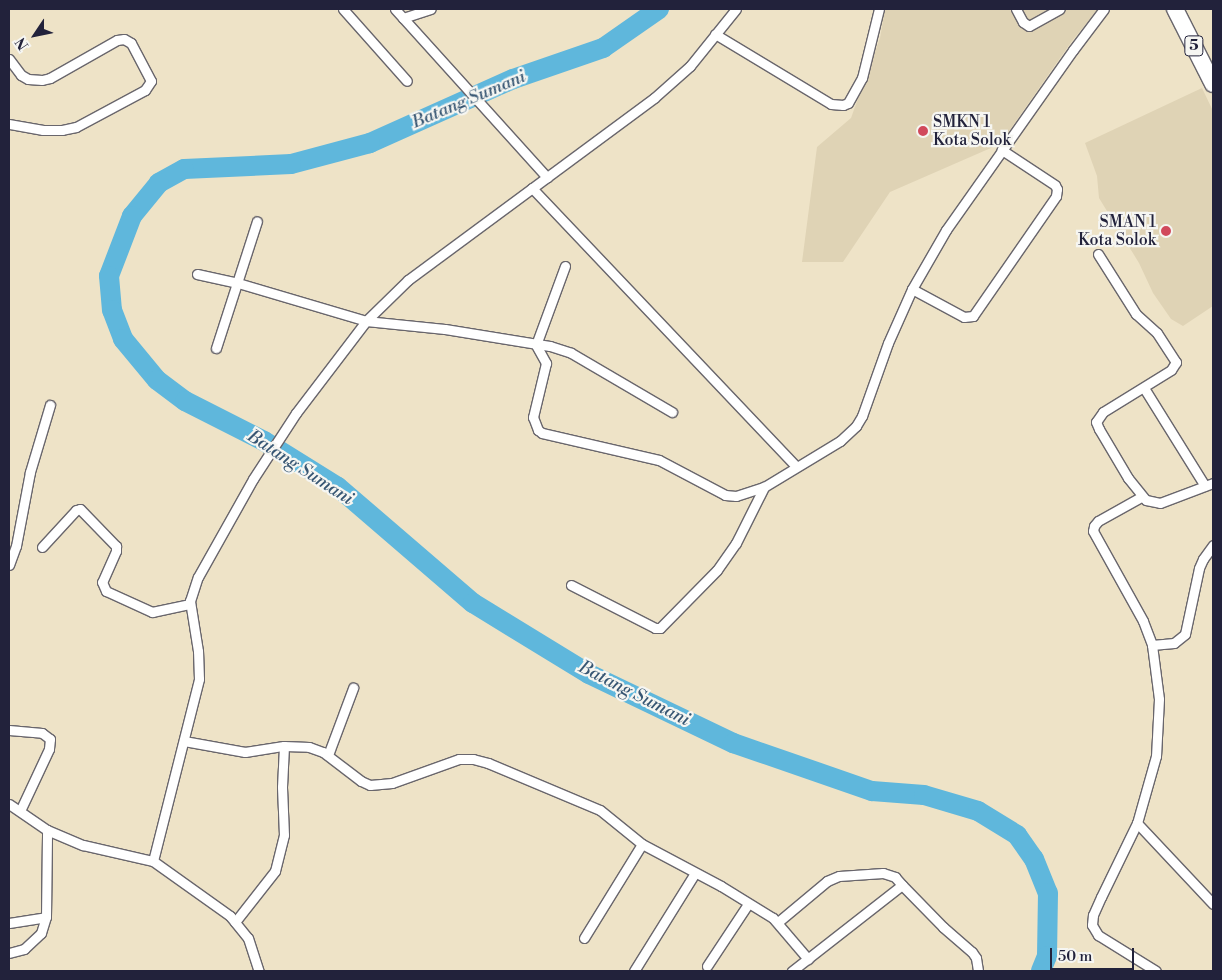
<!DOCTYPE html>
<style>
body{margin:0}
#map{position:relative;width:1222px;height:980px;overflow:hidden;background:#eee3c7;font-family:"Libre Bodoni",serif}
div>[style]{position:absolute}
.built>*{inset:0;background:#dfd3b5}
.river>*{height:20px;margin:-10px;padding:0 10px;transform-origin:10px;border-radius:10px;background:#5fb7dc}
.roads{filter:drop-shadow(1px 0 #69666c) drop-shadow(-1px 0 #69666c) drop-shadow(0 1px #69666c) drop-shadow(0 -1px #69666c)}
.street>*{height:9px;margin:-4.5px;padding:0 4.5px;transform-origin:4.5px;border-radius:4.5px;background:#fff}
.highway>*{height:16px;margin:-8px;padding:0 8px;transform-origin:8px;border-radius:8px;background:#fff}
.dots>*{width:14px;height:14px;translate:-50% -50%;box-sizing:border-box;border:2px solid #f6f6f2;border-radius:50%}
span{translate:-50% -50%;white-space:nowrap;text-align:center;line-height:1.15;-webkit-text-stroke:4.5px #f6f6f2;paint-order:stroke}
.shield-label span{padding:1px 4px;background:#f6f6f2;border:1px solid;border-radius:4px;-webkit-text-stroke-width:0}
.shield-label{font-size:15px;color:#22223b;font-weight:700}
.poi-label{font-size:16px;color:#22223b}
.left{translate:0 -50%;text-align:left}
.right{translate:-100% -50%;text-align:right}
.water-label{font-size:18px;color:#375673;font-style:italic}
.frame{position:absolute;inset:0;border:10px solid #22223b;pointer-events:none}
.north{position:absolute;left:10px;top:10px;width:50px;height:50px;-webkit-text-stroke:4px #f6f6f2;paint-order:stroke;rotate:236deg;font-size:14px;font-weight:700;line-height:20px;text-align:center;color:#22223b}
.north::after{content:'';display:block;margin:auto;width:18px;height:22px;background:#22223b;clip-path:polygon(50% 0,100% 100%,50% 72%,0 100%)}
.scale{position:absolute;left:1050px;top:948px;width:84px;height:22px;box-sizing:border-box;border:2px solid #22223b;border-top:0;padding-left:6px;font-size:15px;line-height:18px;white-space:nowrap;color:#22223b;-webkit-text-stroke:4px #f6f6f2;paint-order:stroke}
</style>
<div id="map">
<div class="built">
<i style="clip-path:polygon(885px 9px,1098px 9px,1072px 41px,1000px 144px,890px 192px,843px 262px,802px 262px,817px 147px,851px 118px,880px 38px)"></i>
<i style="clip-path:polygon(1202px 88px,1213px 111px,1213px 306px,1183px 326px,1171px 319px,1153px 293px,1139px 263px,1099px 198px,1097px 176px,1085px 143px)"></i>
</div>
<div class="river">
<i style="left:659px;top:9px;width:68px;rotate:145.1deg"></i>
<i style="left:603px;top:48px;width:95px;rotate:161deg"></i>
<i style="left:513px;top:79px;width:157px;rotate:155.9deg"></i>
<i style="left:370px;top:143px;width:82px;rotate:165.1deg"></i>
<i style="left:291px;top:164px;width:107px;rotate:177.3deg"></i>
<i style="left:184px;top:169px;width:29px;rotate:151deg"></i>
<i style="left:159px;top:183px;width:43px;rotate:129.3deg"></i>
<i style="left:132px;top:216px;width:64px;rotate:111deg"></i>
<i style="left:109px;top:276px;width:34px;rotate:85deg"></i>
<i style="left:112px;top:310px;width:31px;rotate:69deg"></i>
<i style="left:123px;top:339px;width:53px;rotate:50.3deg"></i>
<i style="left:157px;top:380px;width:35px;rotate:37deg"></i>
<i style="left:185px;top:401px;width:89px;rotate:26.9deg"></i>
<i style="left:264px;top:441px;width:87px;rotate:31.9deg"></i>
<i style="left:338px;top:487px;width:178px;rotate:40.7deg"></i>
<i style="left:473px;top:603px;width:136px;rotate:31.5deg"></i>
<i style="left:589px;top:674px;width:160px;rotate:25.6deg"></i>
<i style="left:733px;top:743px;width:147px;rotate:19.1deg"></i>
<i style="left:872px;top:791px;width:52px;rotate:4.4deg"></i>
<i style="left:924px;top:795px;width:56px;rotate:16.5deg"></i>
<i style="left:978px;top:811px;width:46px;rotate:31.6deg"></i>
<i style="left:1017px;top:835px;width:29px;rotate:55deg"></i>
<i style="left:1034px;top:859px;width:37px;rotate:68deg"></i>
<i style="left:1048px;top:893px;width:63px;rotate:90.9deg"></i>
<i style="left:1047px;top:956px;width:16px;rotate:112deg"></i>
</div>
<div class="roads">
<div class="street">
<i style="left:343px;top:9px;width:96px;rotate:48.4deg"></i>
<i style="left:395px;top:9px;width:227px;rotate:47.9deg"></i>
<i style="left:1016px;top:9px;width:15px;rotate:62deg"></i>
<i style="left:1023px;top:22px;width:7px;rotate:34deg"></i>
<i style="left:1029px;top:26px;width:35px;rotate:-29deg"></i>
<i style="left:403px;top:18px;width:29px;rotate:-18deg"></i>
<i style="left:715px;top:34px;width:135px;rotate:31.1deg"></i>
<i style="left:831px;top:104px;width:12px;rotate:5deg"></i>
<i style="left:843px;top:105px;width:5px;rotate:-22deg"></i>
<i style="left:848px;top:103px;width:29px;rotate:-61deg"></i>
<i style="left:862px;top:78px;width:71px;rotate:-76.2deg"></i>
<i style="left:9px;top:59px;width:20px;rotate:53deg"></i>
<i style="left:21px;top:75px;width:8px;rotate:30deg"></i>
<i style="left:28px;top:79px;width:14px;rotate:4deg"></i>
<i style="left:42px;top:80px;width:8px;rotate:-14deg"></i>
<i style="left:50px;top:78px;width:77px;rotate:-29.6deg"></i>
<i style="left:117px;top:40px;width:7px;rotate:-8deg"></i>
<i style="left:124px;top:39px;width:8px;rotate:30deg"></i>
<i style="left:131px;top:43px;width:43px;rotate:62.2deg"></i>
<i style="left:151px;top:81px;width:11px;rotate:124deg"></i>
<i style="left:145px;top:90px;width:78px;rotate:151.8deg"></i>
<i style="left:76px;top:127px;width:14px;rotate:168deg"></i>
<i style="left:62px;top:130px;width:19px;rotate:180deg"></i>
<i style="left:43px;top:130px;width:35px;rotate:-170deg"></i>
<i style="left:532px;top:188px;width:383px;rotate:46.5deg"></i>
<i style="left:1098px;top:254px;width:71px;rotate:57.7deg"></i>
<i style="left:1136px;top:314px;width:28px;rotate:42deg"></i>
<i style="left:1157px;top:333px;width:35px;rotate:57deg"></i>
<i style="left:1176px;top:362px;width:9px;rotate:122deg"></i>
<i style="left:1171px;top:370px;width:80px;rotate:148.3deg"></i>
<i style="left:1103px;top:412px;width:12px;rotate:125deg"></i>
<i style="left:1096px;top:422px;width:8px;rotate:67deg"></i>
<i style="left:1099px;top:429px;width:57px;rotate:59.4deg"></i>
<i style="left:1128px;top:478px;width:28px;rotate:51deg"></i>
<i style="left:1146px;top:500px;width:14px;rotate:12deg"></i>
<i style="left:1160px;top:503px;width:57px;rotate:-20.7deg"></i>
<i style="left:565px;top:266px;width:84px;rotate:110.2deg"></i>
<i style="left:536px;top:345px;width:21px;rotate:61deg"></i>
<i style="left:546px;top:363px;width:56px;rotate:103.5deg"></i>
<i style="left:533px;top:417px;width:14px;rotate:69deg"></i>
<i style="left:538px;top:430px;width:5px;rotate:37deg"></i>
<i style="left:542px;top:433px;width:120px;rotate:13deg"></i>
<i style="left:659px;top:460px;width:75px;rotate:27.9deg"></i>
<i style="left:725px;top:495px;width:11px;rotate:5deg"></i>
<i style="left:736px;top:496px;width:29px;rotate:-18deg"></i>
<i style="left:764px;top:487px;width:89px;rotate:-31.2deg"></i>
<i style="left:840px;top:441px;width:22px;rotate:-43deg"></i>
<i style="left:856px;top:426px;width:12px;rotate:-59deg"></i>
<i style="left:862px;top:416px;width:77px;rotate:-70.4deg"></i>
<i style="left:888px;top:343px;width:59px;rotate:-66deg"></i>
<i style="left:912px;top:289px;width:68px;rotate:-60deg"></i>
<i style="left:946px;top:230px;width:220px;rotate:-54.8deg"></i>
<i style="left:1073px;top:50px;width:51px;rotate:-52.9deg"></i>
<i style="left:197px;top:274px;width:42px;rotate:12.4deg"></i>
<i style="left:238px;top:283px;width:134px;rotate:16.5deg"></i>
<i style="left:366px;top:321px;width:79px;rotate:5.8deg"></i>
<i style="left:445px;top:329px;width:106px;rotate:9.2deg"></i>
<i style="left:550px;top:346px;width:22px;rotate:18deg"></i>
<i style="left:571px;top:353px;width:117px;rotate:30.3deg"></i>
<i style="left:912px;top:289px;width:59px;rotate:28.3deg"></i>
<i style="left:964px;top:317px;width:9px;rotate:-6deg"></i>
<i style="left:973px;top:316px;width:146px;rotate:-55.3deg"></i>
<i style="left:1056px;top:196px;width:7px;rotate:-82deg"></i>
<i style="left:1057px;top:189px;width:4px;rotate:-117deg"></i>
<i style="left:1055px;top:185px;width:64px;rotate:-146.6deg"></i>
<i style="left:216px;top:348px;width:133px;rotate:-72.1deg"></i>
<i style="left:1144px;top:388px;width:115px;rotate:58.1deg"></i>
<i style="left:1141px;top:497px;width:49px;rotate:150.8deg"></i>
<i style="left:1098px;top:521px;width:6px;rotate:129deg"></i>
<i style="left:1094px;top:526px;width:5px;rotate:101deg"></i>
<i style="left:1093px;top:531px;width:103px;rotate:60.9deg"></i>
<i style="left:1143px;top:621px;width:26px;rotate:69deg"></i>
<i style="left:1152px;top:645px;width:54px;rotate:82.6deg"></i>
<i style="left:1159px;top:699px;width:57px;rotate:93deg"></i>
<i style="left:1156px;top:756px;width:70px;rotate:105.8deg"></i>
<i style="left:1137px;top:823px;width:82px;rotate:115.9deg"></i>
<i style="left:1101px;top:897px;width:20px;rotate:114deg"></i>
<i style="left:1093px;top:915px;width:10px;rotate:96deg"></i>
<i style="left:1092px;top:925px;width:12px;rotate:59deg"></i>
<i style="left:1098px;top:935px;width:68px;rotate:31.8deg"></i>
<i style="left:42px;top:547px;width:50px;rotate:-47.4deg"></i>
<i style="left:76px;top:510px;width:4px;rotate:-14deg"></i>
<i style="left:80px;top:509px;width:52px;rotate:45.8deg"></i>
<i style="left:116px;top:546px;width:5px;rotate:90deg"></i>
<i style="left:116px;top:551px;width:34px;rotate:114deg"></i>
<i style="left:102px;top:582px;width:10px;rotate:66deg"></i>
<i style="left:106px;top:591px;width:51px;rotate:24.5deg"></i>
<i style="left:152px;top:612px;width:39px;rotate:-12deg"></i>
<i style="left:9px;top:565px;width:20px;rotate:-70deg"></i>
<i style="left:16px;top:546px;width:75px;rotate:-79.3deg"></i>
<i style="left:30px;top:472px;width:70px;rotate:-73.4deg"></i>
<i style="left:571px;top:585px;width:94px;rotate:27.1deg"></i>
<i style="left:655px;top:628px;width:5px"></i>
<i style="left:660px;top:628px;width:81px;rotate:-45.5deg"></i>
<i style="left:717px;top:570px;width:33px;rotate:-55deg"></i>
<i style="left:736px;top:543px;width:63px;rotate:-63.4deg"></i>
<i style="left:1152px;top:645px;width:22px;rotate:-5deg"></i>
<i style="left:1174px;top:643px;width:14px;rotate:-39deg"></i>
<i style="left:1185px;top:634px;width:67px;rotate:-78deg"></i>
<i style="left:1199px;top:568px;width:10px;rotate:-66deg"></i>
<i style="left:1203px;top:559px;width:17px;rotate:-54deg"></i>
<i style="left:9px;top:730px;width:33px;rotate:5deg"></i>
<i style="left:42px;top:733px;width:10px;rotate:37deg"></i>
<i style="left:50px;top:739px;width:10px;rotate:96deg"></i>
<i style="left:49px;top:749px;width:68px;rotate:115.1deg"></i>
<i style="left:184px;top:741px;width:62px;rotate:10.2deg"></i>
<i style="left:245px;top:752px;width:39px;rotate:-9deg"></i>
<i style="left:284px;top:746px;width:25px;rotate:2deg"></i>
<i style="left:309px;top:747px;width:15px;rotate:20deg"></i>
<i style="left:323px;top:752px;width:48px;rotate:37.3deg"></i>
<i style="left:361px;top:781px;width:10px;rotate:24deg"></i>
<i style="left:370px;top:785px;width:22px;rotate:-5deg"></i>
<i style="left:392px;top:783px;width:71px;rotate:-19.7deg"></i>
<i style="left:459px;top:759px;width:14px"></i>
<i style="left:473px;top:759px;width:16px;rotate:15deg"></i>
<i style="left:488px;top:763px;width:121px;rotate:22.8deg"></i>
<i style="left:600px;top:810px;width:54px;rotate:39deg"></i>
<i style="left:642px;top:844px;width:89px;rotate:28deg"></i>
<i style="left:721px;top:886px;width:61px;rotate:31.6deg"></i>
<i style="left:773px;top:918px;width:54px;rotate:49.5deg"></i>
<i style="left:328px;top:755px;width:72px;rotate:-69.5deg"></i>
<i style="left:9px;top:804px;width:46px;rotate:34.4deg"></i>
<i style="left:47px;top:830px;width:39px;rotate:23deg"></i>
<i style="left:83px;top:845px;width:72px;rotate:12.9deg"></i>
<i style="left:153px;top:861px;width:95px;rotate:35.5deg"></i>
<i style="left:230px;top:916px;width:28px;rotate:51deg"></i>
<i style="left:248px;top:938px;width:35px;rotate:72deg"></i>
<i style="left:1137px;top:823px;width:111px;rotate:46.8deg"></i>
<i style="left:153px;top:861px;width:188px;rotate:-75.8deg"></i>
<i style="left:199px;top:679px;width:28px;rotate:-92deg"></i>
<i style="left:198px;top:651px;width:51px;rotate:-99.1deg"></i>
<i style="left:190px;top:601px;width:25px;rotate:-72deg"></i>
<i style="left:198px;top:577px;width:112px;rotate:-60.7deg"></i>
<i style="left:253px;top:479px;width:79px;rotate:-56.9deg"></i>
<i style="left:296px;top:413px;width:116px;rotate:-52.7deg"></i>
<i style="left:366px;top:321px;width:59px;rotate:-44.3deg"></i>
<i style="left:408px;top:280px;width:306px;rotate:-36.5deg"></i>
<i style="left:654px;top:98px;width:48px;rotate:-41.6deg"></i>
<i style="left:690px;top:66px;width:73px;rotate:-51.1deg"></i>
<i style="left:902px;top:885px;width:59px;rotate:45.7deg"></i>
<i style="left:943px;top:927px;width:38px;rotate:41deg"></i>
<i style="left:972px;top:952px;width:7px;rotate:56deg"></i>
<i style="left:976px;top:958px;width:13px;rotate:81deg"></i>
<i style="left:235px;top:922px;width:65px;rotate:-51.9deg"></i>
<i style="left:275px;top:871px;width:37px;rotate:-76deg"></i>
<i style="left:284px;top:835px;width:48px;rotate:-92.4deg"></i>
<i style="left:282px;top:787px;width:41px;rotate:-87.2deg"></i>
<i style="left:778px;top:922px;width:64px;rotate:-39.9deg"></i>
<i style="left:827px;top:881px;width:13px;rotate:-23deg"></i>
<i style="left:839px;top:876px;width:44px;rotate:-3.9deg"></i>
<i style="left:883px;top:873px;width:13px;rotate:18deg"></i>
<i style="left:895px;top:877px;width:11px;rotate:49deg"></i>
<i style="left:902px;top:885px;width:140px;rotate:142deg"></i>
<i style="left:9px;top:923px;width:37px;rotate:-9deg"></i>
<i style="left:584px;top:938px;width:110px;rotate:-58.3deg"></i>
<i style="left:9px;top:953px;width:16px;rotate:-15deg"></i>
<i style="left:24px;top:949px;width:23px;rotate:-43deg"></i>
<i style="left:41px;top:933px;width:17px;rotate:-73deg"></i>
<i style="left:46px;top:917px;width:87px;rotate:-89.3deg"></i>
<i style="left:707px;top:966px;width:74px;rotate:-56.5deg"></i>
<i style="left:634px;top:971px;width:115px;rotate:-58.1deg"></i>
</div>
<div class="highway">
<i style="left:1175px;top:9px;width:84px;rotate:63.1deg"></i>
</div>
</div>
<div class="dots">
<i style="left:923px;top:131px;background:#d1495b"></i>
<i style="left:1166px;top:231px;background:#d1495b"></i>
</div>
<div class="shield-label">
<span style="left:1194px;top:46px">5</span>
</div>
<div class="poi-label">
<span class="left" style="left:933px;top:131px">SMKN 1<br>Kota Solok</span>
<span class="right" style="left:1156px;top:231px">SMAN 1<br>Kota Solok</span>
</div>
<div class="water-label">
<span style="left:469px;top:100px;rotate:-23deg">Batang Sumani</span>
<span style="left:300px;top:468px;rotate:33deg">Batang Sumani</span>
<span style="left:634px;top:694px;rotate:27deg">Batang Sumani</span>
</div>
<div class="frame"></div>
<div class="north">N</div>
<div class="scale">50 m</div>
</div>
